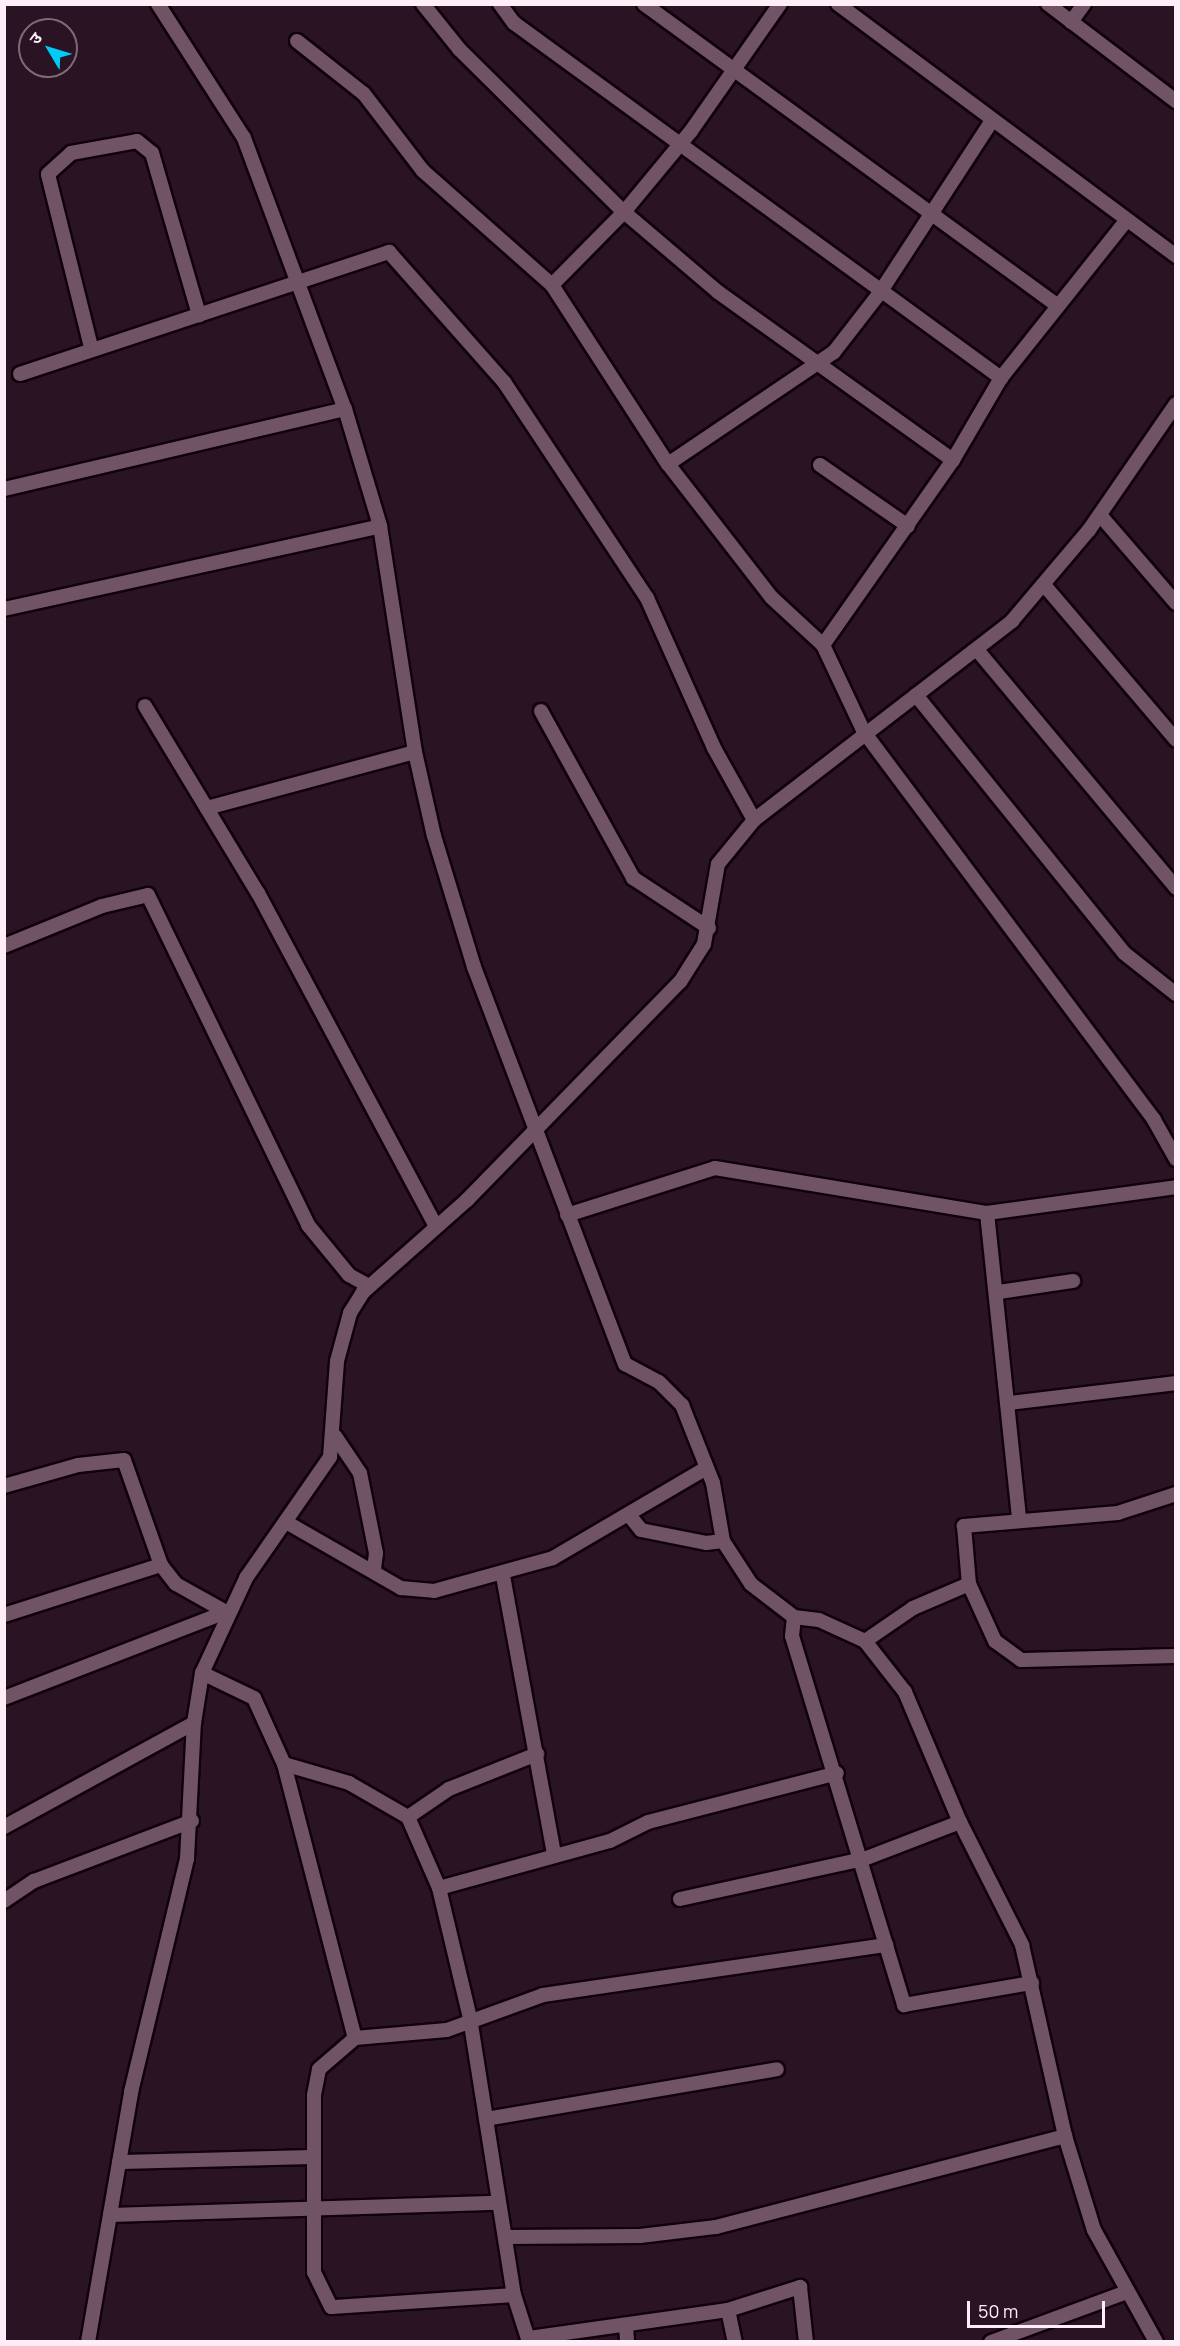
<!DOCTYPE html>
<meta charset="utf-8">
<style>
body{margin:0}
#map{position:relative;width:1180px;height:2346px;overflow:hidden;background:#2a1322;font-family:Manrope,"Noto Sans Devanagari",sans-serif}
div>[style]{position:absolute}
.roads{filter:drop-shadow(2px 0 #11010b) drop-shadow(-2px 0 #11010b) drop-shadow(0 2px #11010b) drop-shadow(0 -2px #11010b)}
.street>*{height:14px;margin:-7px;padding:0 7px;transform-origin:7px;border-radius:7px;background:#705465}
span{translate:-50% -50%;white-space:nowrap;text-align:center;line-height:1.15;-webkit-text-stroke:6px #2a1322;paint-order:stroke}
.frame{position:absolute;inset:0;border:6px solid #ffeef7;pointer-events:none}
.north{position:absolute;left:18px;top:18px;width:60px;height:60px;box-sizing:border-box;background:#2a1322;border:2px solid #7f6b77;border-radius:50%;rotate:308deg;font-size:16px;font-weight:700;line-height:24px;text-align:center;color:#ffeef7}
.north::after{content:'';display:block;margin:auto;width:21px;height:27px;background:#01cbf9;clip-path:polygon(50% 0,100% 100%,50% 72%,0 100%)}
.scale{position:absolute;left:967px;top:2301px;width:138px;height:27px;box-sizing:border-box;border:3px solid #ffeef7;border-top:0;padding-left:8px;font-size:18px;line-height:21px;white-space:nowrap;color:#ffeef7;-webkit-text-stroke:4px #2a1322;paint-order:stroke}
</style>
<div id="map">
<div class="roads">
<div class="street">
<i style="left:158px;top:4px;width:159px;rotate:57.3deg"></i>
<i style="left:244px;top:138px;width:289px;rotate:69.6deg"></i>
<i style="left:345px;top:409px;width:122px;rotate:73.3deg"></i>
<i style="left:380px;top:526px;width:229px;rotate:81.2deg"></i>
<i style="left:415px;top:752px;width:86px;rotate:77.3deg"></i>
<i style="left:434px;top:836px;width:137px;rotate:73deg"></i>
<i style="left:474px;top:967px;width:425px;rotate:69.2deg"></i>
<i style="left:625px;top:1364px;width:38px;rotate:28deg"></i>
<i style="left:659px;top:1382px;width:33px;rotate:45deg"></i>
<i style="left:682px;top:1405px;width:84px;rotate:68.3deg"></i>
<i style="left:713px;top:1483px;width:59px;rotate:80.2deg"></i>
<i style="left:723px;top:1541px;width:51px;rotate:56.9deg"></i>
<i style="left:751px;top:1584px;width:54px;rotate:37.5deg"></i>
<i style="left:794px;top:1617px;width:25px;rotate:7deg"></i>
<i style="left:819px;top:1620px;width:51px;rotate:24.5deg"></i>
<i style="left:865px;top:1641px;width:65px;rotate:51.9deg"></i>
<i style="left:905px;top:1692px;width:141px;rotate:67.1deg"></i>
<i style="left:423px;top:4px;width:58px;rotate:51.3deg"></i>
<i style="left:459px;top:49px;width:232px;rotate:44.7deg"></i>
<i style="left:624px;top:212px;width:123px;rotate:40.4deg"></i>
<i style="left:718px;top:292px;width:289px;rotate:35.6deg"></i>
<i style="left:500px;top:4px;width:24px;rotate:54deg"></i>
<i style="left:514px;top:23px;width:603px;rotate:36.09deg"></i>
<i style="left:644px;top:4px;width:512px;rotate:36.11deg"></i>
<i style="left:838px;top:4px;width:422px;rotate:36.7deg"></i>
<i style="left:1048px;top:4px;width:161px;rotate:37.2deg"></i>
<i style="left:1071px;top:22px;width:22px;rotate:-54deg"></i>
<i style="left:297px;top:41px;width:85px;rotate:38.3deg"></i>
<i style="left:364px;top:94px;width:97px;rotate:52.5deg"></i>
<i style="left:423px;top:171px;width:172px;rotate:41.5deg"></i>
<i style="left:552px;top:285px;width:213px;rotate:57.1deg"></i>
<i style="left:668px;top:464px;width:168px;rotate:52.2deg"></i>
<i style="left:771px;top:597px;width:71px;rotate:42.7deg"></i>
<i style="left:823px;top:645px;width:96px;rotate:64.8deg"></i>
<i style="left:864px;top:732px;width:484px;rotate:53.2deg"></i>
<i style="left:1154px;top:1120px;width:45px;rotate:60.6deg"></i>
<i style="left:552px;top:285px;width:103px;rotate:-45.4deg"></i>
<i style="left:624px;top:212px;width:105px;rotate:-50.4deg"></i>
<i style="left:691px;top:131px;width:155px;rotate:-55deg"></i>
<i style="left:91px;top:347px;width:178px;rotate:-104deg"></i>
<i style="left:48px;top:174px;width:31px;rotate:-42deg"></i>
<i style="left:71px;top:153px;width:67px;rotate:-10.3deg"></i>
<i style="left:137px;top:141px;width:19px;rotate:39deg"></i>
<i style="left:152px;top:153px;width:169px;rotate:73.8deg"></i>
<i style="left:20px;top:374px;width:389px;rotate:-18.3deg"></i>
<i style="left:389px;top:252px;width:174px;rotate:48.5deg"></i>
<i style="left:504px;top:382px;width:259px;rotate:56.5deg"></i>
<i style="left:647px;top:598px;width:164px;rotate:65.9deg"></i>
<i style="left:714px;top:748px;width:82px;rotate:60.9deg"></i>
<i style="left:668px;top:464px;width:200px;rotate:-34deg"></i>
<i style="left:834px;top:352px;width:73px;rotate:-52.2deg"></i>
<i style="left:879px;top:294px;width:205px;rotate:-56.9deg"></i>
<i style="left:820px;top:465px;width:107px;rotate:34.7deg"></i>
<i style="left:4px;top:489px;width:350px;rotate:-13.2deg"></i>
<i style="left:1100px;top:515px;width:116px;rotate:49.2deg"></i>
<i style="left:1045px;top:586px;width:202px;rotate:49.6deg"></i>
<i style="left:4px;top:609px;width:385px;rotate:-12.4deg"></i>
<i style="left:823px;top:645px;width:226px;rotate:-54.9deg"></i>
<i style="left:953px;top:460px;width:95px;rotate:-59.7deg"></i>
<i style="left:1001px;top:378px;width:199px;rotate:-51.5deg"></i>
<i style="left:978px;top:651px;width:309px;rotate:50.1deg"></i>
<i style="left:916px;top:695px;width:331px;rotate:51.1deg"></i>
<i style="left:1124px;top:953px;width:66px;rotate:38.3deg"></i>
<i style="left:145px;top:706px;width:218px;rotate:58.9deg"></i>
<i style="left:258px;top:893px;width:378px;rotate:61.9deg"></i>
<i style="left:541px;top:711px;width:191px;rotate:61.1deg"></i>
<i style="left:633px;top:878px;width:91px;rotate:33.3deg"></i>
<i style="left:207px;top:808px;width:215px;rotate:-15.1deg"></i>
<i style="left:4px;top:946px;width:106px;rotate:-22.2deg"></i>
<i style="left:102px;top:906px;width:47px;rotate:-13.4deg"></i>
<i style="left:148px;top:895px;width:367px;rotate:64.1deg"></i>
<i style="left:308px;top:1225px;width:65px;rotate:50.6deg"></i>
<i style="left:349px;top:1275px;width:23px;rotate:29deg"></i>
<i style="left:987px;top:1213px;width:307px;rotate:84deg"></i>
<i style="left:567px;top:1215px;width:155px;rotate:-17.6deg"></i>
<i style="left:715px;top:1168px;width:276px;rotate:9.4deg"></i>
<i style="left:987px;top:1213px;width:191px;rotate:-7.8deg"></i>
<i style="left:999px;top:1292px;width:75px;rotate:-8.5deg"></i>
<i style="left:1009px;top:1403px;width:168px;rotate:-6.8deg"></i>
<i style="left:335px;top:1436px;width:45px;rotate:56deg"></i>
<i style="left:360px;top:1473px;width:82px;rotate:78.7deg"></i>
<i style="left:376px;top:1553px;width:17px;rotate:97deg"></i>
<i style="left:4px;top:1486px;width:77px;rotate:-15.8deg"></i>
<i style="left:78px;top:1465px;width:46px;rotate:-6.2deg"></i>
<i style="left:124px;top:1460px;width:111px;rotate:70.6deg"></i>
<i style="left:161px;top:1565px;width:24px;rotate:52deg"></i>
<i style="left:176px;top:1584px;width:57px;rotate:29.2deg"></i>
<i style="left:1176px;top:1494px;width:61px;rotate:161.9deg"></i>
<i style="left:1118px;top:1513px;width:155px;rotate:175.2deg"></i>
<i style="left:964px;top:1526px;width:58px;rotate:85.1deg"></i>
<i style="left:969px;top:1584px;width:63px;rotate:65.5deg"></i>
<i style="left:995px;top:1641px;width:32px;rotate:36deg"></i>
<i style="left:1021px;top:1660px;width:155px;rotate:-1.5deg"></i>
<i style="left:629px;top:1515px;width:19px;rotate:51deg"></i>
<i style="left:641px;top:1530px;width:66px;rotate:11.3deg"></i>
<i style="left:706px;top:1543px;width:17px;rotate:-7deg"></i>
<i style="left:286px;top:1522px;width:133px;rotate:29.9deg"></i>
<i style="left:401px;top:1588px;width:33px;rotate:5deg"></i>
<i style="left:434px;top:1591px;width:123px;rotate:-15.5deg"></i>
<i style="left:553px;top:1558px;width:176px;rotate:-30.4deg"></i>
<i style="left:503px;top:1576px;width:284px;rotate:79.6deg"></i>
<i style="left:4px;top:1615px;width:165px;rotate:-17.7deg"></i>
<i style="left:794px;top:1617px;width:19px;rotate:96deg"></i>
<i style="left:792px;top:1636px;width:386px;rotate:73.1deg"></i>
<i style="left:904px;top:2005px;width:130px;rotate:-9.8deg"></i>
<i style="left:865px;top:1641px;width:58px;rotate:-34.5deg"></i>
<i style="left:913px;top:1608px;width:61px;rotate:-23.2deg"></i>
<i style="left:202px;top:1673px;width:58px;rotate:25.7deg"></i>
<i style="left:254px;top:1698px;width:72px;rotate:65.6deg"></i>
<i style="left:284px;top:1764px;width:283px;rotate:75.5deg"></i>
<i style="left:4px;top:1698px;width:238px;rotate:-21.2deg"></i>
<i style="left:284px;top:1764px;width:68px;rotate:16.3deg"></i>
<i style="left:349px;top:1783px;width:68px;rotate:30deg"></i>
<i style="left:408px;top:1817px;width:77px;rotate:66.4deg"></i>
<i style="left:439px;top:1888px;width:134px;rotate:76.6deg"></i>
<i style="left:470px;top:2018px;width:280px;rotate:81deg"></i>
<i style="left:514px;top:2295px;width:49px;rotate:72.3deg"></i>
<i style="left:408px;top:1817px;width:50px;rotate:-34.3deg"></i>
<i style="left:449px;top:1789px;width:95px;rotate:-21.7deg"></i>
<i style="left:4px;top:1827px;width:217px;rotate:-28.7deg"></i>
<i style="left:439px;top:1888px;width:177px;rotate:-15.4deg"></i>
<i style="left:610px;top:1841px;width:42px;rotate:-26.6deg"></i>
<i style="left:648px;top:1822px;width:195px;rotate:-14.5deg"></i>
<i style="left:680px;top:1899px;width:188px;rotate:-12.3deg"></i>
<i style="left:864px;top:1859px;width:103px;rotate:-21.1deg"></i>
<i style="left:960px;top:1822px;width:138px;rotate:63.2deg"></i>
<i style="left:1022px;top:1945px;width:196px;rotate:77.3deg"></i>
<i style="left:1065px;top:2136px;width:98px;rotate:72.9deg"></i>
<i style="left:1094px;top:2230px;width:128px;rotate:61deg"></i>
<i style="left:4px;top:1901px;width:36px;rotate:-34deg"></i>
<i style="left:34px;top:1881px;width:169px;rotate:-20.8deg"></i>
<i style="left:486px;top:2119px;width:295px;rotate:-9.7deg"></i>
<i style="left:119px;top:2162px;width:195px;rotate:-1.5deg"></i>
<i style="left:110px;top:2215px;width:388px;rotate:-1.8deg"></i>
<i style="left:505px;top:2237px;width:135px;rotate:-0.4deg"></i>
<i style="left:640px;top:2236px;width:77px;rotate:-6.8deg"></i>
<i style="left:716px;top:2227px;width:361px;rotate:-14.6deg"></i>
<i style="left:514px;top:2295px;width:183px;rotate:176.2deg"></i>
<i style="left:331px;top:2307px;width:39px;rotate:-116deg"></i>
<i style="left:314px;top:2272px;width:177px;rotate:-90deg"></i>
<i style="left:314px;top:2095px;width:26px;rotate:-79deg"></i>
<i style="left:319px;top:2069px;width:48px;rotate:-40.7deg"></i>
<i style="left:355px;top:2038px;width:92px;rotate:-5deg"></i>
<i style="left:447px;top:2030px;width:102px;rotate:-20deg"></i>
<i style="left:543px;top:1995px;width:347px;rotate:-8.3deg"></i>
<i style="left:728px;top:2310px;width:33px;rotate:78deg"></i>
<i style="left:626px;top:2326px;width:16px;rotate:86deg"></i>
<i style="left:529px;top:2338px;width:201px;rotate:-8deg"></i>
<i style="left:728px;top:2310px;width:76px;rotate:-17.7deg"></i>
<i style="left:800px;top:2287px;width:55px;rotate:83.8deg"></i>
<i style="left:88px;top:2342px;width:254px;rotate:-80.2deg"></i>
<i style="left:131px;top:2092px;width:240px;rotate:-76.5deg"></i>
<i style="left:187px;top:1859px;width:136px;rotate:-87.1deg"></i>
<i style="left:194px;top:1723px;width:51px;rotate:-80.9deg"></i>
<i style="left:202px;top:1673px;width:105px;rotate:-65.1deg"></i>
<i style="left:246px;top:1578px;width:147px;rotate:-55.2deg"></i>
<i style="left:330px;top:1457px;width:96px;rotate:-85.8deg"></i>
<i style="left:337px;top:1361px;width:50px;rotate:-74.8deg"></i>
<i style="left:350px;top:1313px;width:25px;rotate:-58deg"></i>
<i style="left:363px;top:1292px;width:139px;rotate:-41.5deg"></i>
<i style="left:467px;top:1200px;width:305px;rotate:-45.7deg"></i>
<i style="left:680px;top:982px;width:45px;rotate:-57.7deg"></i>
<i style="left:704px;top:944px;width:81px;rotate:-80.1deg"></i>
<i style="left:718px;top:864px;width:57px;rotate:-50.7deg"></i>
<i style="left:754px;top:820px;width:326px;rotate:-37.6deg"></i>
<i style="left:1012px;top:621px;width:119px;rotate:-49.8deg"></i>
<i style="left:1089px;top:530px;width:153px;rotate:-55.4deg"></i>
<i style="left:991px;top:2342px;width:145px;rotate:-20.2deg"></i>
</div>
</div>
<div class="frame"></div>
<div class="north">उ</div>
<div class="scale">50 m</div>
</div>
